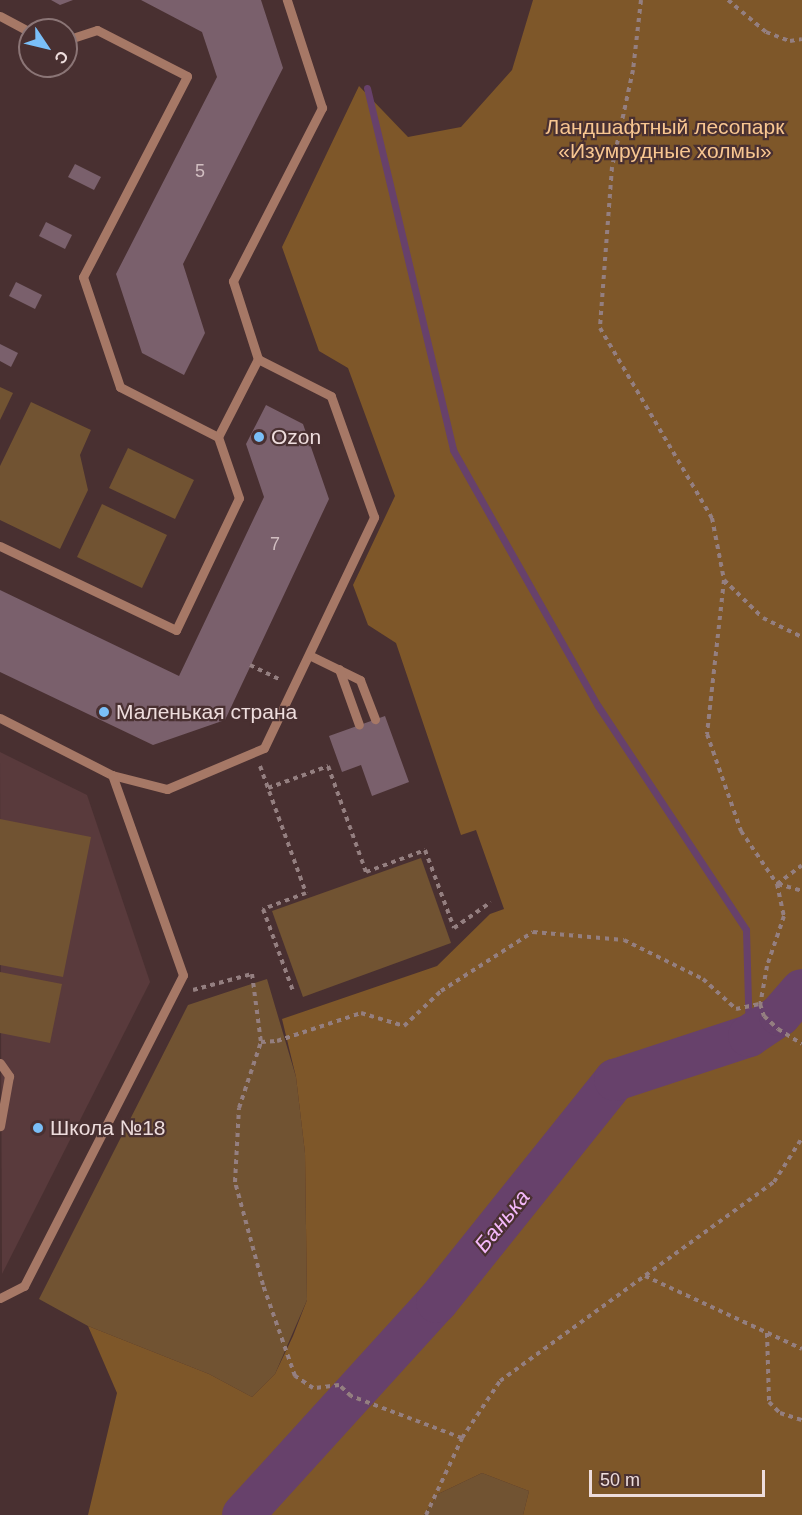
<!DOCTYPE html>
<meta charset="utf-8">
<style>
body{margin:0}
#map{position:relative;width:802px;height:1515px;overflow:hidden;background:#493031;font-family:Arial,sans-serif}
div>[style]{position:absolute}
.built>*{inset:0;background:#593a3c}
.green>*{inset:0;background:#715332}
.forest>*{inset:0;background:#7e5729}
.stream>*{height:7px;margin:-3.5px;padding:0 3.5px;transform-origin:3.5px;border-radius:3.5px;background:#67416b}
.river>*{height:42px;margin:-21px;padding:0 21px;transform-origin:21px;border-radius:21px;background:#67416b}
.building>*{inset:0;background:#7a606c}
.path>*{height:4px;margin-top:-2px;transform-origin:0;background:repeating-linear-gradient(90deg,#947f80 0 4.5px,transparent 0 9px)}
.lane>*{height:9px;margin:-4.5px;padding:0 4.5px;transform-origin:4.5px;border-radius:4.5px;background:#a67866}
.dots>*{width:16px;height:16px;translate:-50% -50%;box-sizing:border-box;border:3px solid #493031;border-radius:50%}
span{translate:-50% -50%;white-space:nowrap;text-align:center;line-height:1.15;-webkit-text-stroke:4.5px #493031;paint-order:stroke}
.number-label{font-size:18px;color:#d1bec1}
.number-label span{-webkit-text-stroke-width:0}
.park-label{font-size:21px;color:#f8c691}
.poi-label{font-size:21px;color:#edd}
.left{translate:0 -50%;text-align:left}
.water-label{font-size:22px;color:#f4b8fa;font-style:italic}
.north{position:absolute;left:18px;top:18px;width:60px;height:60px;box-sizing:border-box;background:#493031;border:2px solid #8b7576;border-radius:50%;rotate:125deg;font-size:16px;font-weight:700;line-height:24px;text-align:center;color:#edd}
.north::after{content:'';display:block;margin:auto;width:21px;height:27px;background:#7abff8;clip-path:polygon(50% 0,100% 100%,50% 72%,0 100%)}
.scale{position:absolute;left:589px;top:1470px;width:176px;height:27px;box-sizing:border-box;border:3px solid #edd;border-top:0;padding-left:8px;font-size:18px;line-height:21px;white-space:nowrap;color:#edd;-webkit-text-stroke:4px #493031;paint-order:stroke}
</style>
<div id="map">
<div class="built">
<i style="clip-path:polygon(0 752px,87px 795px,150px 982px,2px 1274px)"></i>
</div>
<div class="green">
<i style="clip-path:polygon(0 387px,13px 393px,0 420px)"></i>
<i style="clip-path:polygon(31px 402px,91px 430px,80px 455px,88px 490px,60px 549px,0 520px,0 466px)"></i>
<i style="clip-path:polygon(128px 448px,194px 480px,175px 519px,109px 488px)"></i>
<i style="clip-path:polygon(102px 504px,167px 535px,142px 588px,77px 557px)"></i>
<i style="clip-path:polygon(0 819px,91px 837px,63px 977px,0 965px)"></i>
<i style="clip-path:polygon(421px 858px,451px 943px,303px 997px,272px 911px)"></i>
<i style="clip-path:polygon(0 972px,62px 984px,50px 1043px,0 1033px)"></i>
<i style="clip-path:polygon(267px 979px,296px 1077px,305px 1153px,307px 1300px,275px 1374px,252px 1397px,209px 1374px,88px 1326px,39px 1299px,188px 1005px)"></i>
<i style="clip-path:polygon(482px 1473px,529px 1491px,523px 1515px,424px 1515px,438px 1494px)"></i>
</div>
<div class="forest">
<i style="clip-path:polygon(533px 0,802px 0,802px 1515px,523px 1515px,529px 1491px,482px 1473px,438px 1494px,424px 1515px,88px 1515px,117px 1393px,88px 1326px,209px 1374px,252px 1397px,275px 1374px,293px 1336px,307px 1300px,305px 1153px,296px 1077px,282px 1019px,437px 966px,490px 914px,504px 909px,476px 830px,461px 835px,396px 643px,368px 625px,353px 585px,395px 496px,348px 368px,319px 351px,282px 247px,359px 86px,408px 137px,461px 127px,512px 70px)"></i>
</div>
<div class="stream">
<i style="left:367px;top:88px;width:372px;rotate:76.6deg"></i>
<i style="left:453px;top:450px;width:294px;rotate:60.5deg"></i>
<i style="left:598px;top:706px;width:268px;rotate:56.5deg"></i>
<i style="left:746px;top:930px;width:106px;rotate:88.4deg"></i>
</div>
<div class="river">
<i style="left:243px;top:1515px;width:288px;rotate:-47.7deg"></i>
<i style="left:437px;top:1302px;width:285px;rotate:-51.3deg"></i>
<i style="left:615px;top:1080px;width:141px;rotate:-18.2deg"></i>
<i style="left:749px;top:1036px;width:37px;rotate:-34deg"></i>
<i style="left:780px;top:1015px;width:33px;rotate:-49deg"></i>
</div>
<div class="building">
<i style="clip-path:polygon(51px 0,73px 0,60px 5px)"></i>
<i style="clip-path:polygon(141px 0,261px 0,283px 68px,183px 264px,205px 333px,184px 375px,142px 353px,116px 274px,217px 77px,202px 32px)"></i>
<i style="clip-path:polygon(75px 164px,101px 177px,94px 190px,68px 177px)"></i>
<i style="clip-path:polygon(46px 222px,72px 235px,65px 249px,39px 236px)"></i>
<i style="clip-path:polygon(16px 282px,42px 295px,35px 309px,9px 296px)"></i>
<i style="clip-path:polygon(0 344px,18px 353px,11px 367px,0 361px)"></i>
<i style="clip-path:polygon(266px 405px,303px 424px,329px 499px,225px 720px,153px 745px,0 672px,0 590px,179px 676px,264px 497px,246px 444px)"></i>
<i style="clip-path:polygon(385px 716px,409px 782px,372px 796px,361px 765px,342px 772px,329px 736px)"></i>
</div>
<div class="path">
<i style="left:641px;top:0;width:70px;rotate:96.5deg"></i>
<i style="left:633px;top:70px;width:99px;rotate:102.2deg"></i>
<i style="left:612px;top:167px;width:161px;rotate:94.3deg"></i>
<i style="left:600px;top:328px;width:221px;rotate:59.5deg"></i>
<i style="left:712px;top:518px;width:63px;rotate:79deg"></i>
<i style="left:724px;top:580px;width:155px;rotate:96.3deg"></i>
<i style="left:707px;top:734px;width:103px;rotate:70.7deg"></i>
<i style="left:741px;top:831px;width:64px;rotate:55.8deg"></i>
<i style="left:777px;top:884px;width:33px;rotate:78deg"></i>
<i style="left:784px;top:916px;width:53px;rotate:108.8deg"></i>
<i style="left:767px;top:966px;width:39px;rotate:100deg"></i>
<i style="left:760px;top:1004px;width:13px;rotate:72deg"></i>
<i style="left:764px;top:1016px;width:19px;rotate:43deg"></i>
<i style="left:778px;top:1029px;width:28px;rotate:32deg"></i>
<i style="left:728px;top:0;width:50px;rotate:40.1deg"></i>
<i style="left:766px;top:32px;width:26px;rotate:21deg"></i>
<i style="left:790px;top:41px;width:12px;rotate:-9deg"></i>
<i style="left:724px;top:580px;width:54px;rotate:44.3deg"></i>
<i style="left:763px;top:618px;width:43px;rotate:26deg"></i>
<i style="left:250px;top:665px;width:32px;rotate:26deg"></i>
<i style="left:260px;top:766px;width:135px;rotate:70.1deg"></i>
<i style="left:306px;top:893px;width:46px;rotate:159.6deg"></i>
<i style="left:263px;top:909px;width:87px;rotate:69.9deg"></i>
<i style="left:268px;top:788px;width:64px;rotate:-20.1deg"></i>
<i style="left:328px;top:766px;width:113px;rotate:70.3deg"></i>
<i style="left:366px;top:872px;width:63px;rotate:-20.4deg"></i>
<i style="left:425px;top:850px;width:83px;rotate:69.6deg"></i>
<i style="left:454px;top:928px;width:45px;rotate:-35.1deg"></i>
<i style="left:777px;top:884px;width:31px;rotate:-37deg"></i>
<i style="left:778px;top:884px;width:25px;rotate:16deg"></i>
<i style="left:193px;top:990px;width:61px;rotate:-15.2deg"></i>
<i style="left:252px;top:974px;width:69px;rotate:82.5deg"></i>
<i style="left:645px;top:1276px;width:173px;rotate:24.9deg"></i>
<i style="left:767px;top:1333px;width:69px;rotate:88.3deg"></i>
<i style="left:769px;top:1402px;width:16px;rotate:45deg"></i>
<i style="left:780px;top:1413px;width:23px;rotate:18deg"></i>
<i style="left:462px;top:1438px;width:119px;rotate:-159.3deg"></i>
<i style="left:351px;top:1396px;width:16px;rotate:-137deg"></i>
<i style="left:339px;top:1385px;width:26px;rotate:173deg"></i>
<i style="left:313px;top:1388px;width:22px;rotate:-146deg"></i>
<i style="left:295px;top:1376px;width:96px;rotate:-109.4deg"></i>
<i style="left:263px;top:1285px;width:107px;rotate:-105.2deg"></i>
<i style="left:235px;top:1182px;width:74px;rotate:-86.9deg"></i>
<i style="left:239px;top:1108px;width:70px;rotate:-71.6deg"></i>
<i style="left:261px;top:1042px;width:16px;rotate:-4deg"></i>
<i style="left:277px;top:1041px;width:89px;rotate:-18.4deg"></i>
<i style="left:361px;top:1013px;width:45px;rotate:16.8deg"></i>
<i style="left:404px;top:1026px;width:51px;rotate:-43.4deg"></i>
<i style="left:441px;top:991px;width:109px;rotate:-32.7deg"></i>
<i style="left:533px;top:932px;width:91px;rotate:5deg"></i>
<i style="left:624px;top:940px;width:88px;rotate:26.3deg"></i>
<i style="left:703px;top:979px;width:45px;rotate:42.3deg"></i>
<i style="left:736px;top:1009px;width:25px;rotate:-12deg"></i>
<i style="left:426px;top:1515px;width:85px;rotate:-64.9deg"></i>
<i style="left:462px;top:1438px;width:69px;rotate:-56.3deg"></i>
<i style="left:500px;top:1381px;width:339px;rotate:-36deg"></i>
<i style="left:774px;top:1182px;width:52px;rotate:-57.5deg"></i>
</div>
<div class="lane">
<i style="left:0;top:16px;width:34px;rotate:28deg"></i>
<i style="left:218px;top:437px;width:88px;rotate:-62.9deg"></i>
<i style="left:258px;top:359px;width:82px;rotate:-107.8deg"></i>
<i style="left:233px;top:281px;width:195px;rotate:-62.8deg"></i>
<i style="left:322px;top:108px;width:114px;rotate:-108deg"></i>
<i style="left:0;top:546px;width:195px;rotate:25.5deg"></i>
<i style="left:176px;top:630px;width:146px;rotate:-64.5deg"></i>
<i style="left:239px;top:498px;width:65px;rotate:-109deg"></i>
<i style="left:218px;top:437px;width:110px;rotate:-153deg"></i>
<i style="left:120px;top:387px;width:116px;rotate:-108.6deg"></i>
<i style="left:83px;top:277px;width:226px;rotate:-62.6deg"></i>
<i style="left:187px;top:76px;width:101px;rotate:-152.9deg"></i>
<i style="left:97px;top:30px;width:33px;rotate:162deg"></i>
<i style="left:309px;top:655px;width:57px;rotate:26.1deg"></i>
<i style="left:360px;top:680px;width:42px;rotate:69deg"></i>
<i style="left:339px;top:669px;width:59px;rotate:70.3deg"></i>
<i style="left:0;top:718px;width:126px;rotate:27deg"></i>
<i style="left:112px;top:775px;width:57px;rotate:14.3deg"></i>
<i style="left:167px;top:789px;width:105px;rotate:-22.9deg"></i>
<i style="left:264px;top:748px;width:256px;rotate:-64.5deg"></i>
<i style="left:374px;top:517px;width:128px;rotate:-109.6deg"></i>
<i style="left:331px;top:396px;width:82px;rotate:-153.1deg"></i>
<i style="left:0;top:1063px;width:16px;rotate:55deg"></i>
<i style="left:9px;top:1076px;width:51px;rotate:100.2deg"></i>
<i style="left:0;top:1298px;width:27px;rotate:-27deg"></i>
<i style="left:24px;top:1286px;width:349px;rotate:-62.9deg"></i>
<i style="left:183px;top:975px;width:212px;rotate:-109.5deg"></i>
</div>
<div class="dots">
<i style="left:259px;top:437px;background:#7abff8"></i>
<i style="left:104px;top:712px;background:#7abff8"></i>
<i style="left:38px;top:1128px;background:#7abff8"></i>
</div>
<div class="number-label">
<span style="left:200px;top:171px">5</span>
<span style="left:275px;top:544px">7</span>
</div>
<div class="park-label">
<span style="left:665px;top:139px">Ландшафтный лесопарк<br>«Изумрудные холмы»</span>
</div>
<div class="poi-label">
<span class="left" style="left:271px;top:437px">Ozon</span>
<span class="left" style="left:116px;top:712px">Маленькая страна</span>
<span class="left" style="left:50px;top:1128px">Школа №18</span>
</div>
<div class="water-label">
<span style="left:502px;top:1221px;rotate:-51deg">Банька</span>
</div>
<div class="north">С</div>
<div class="scale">50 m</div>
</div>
